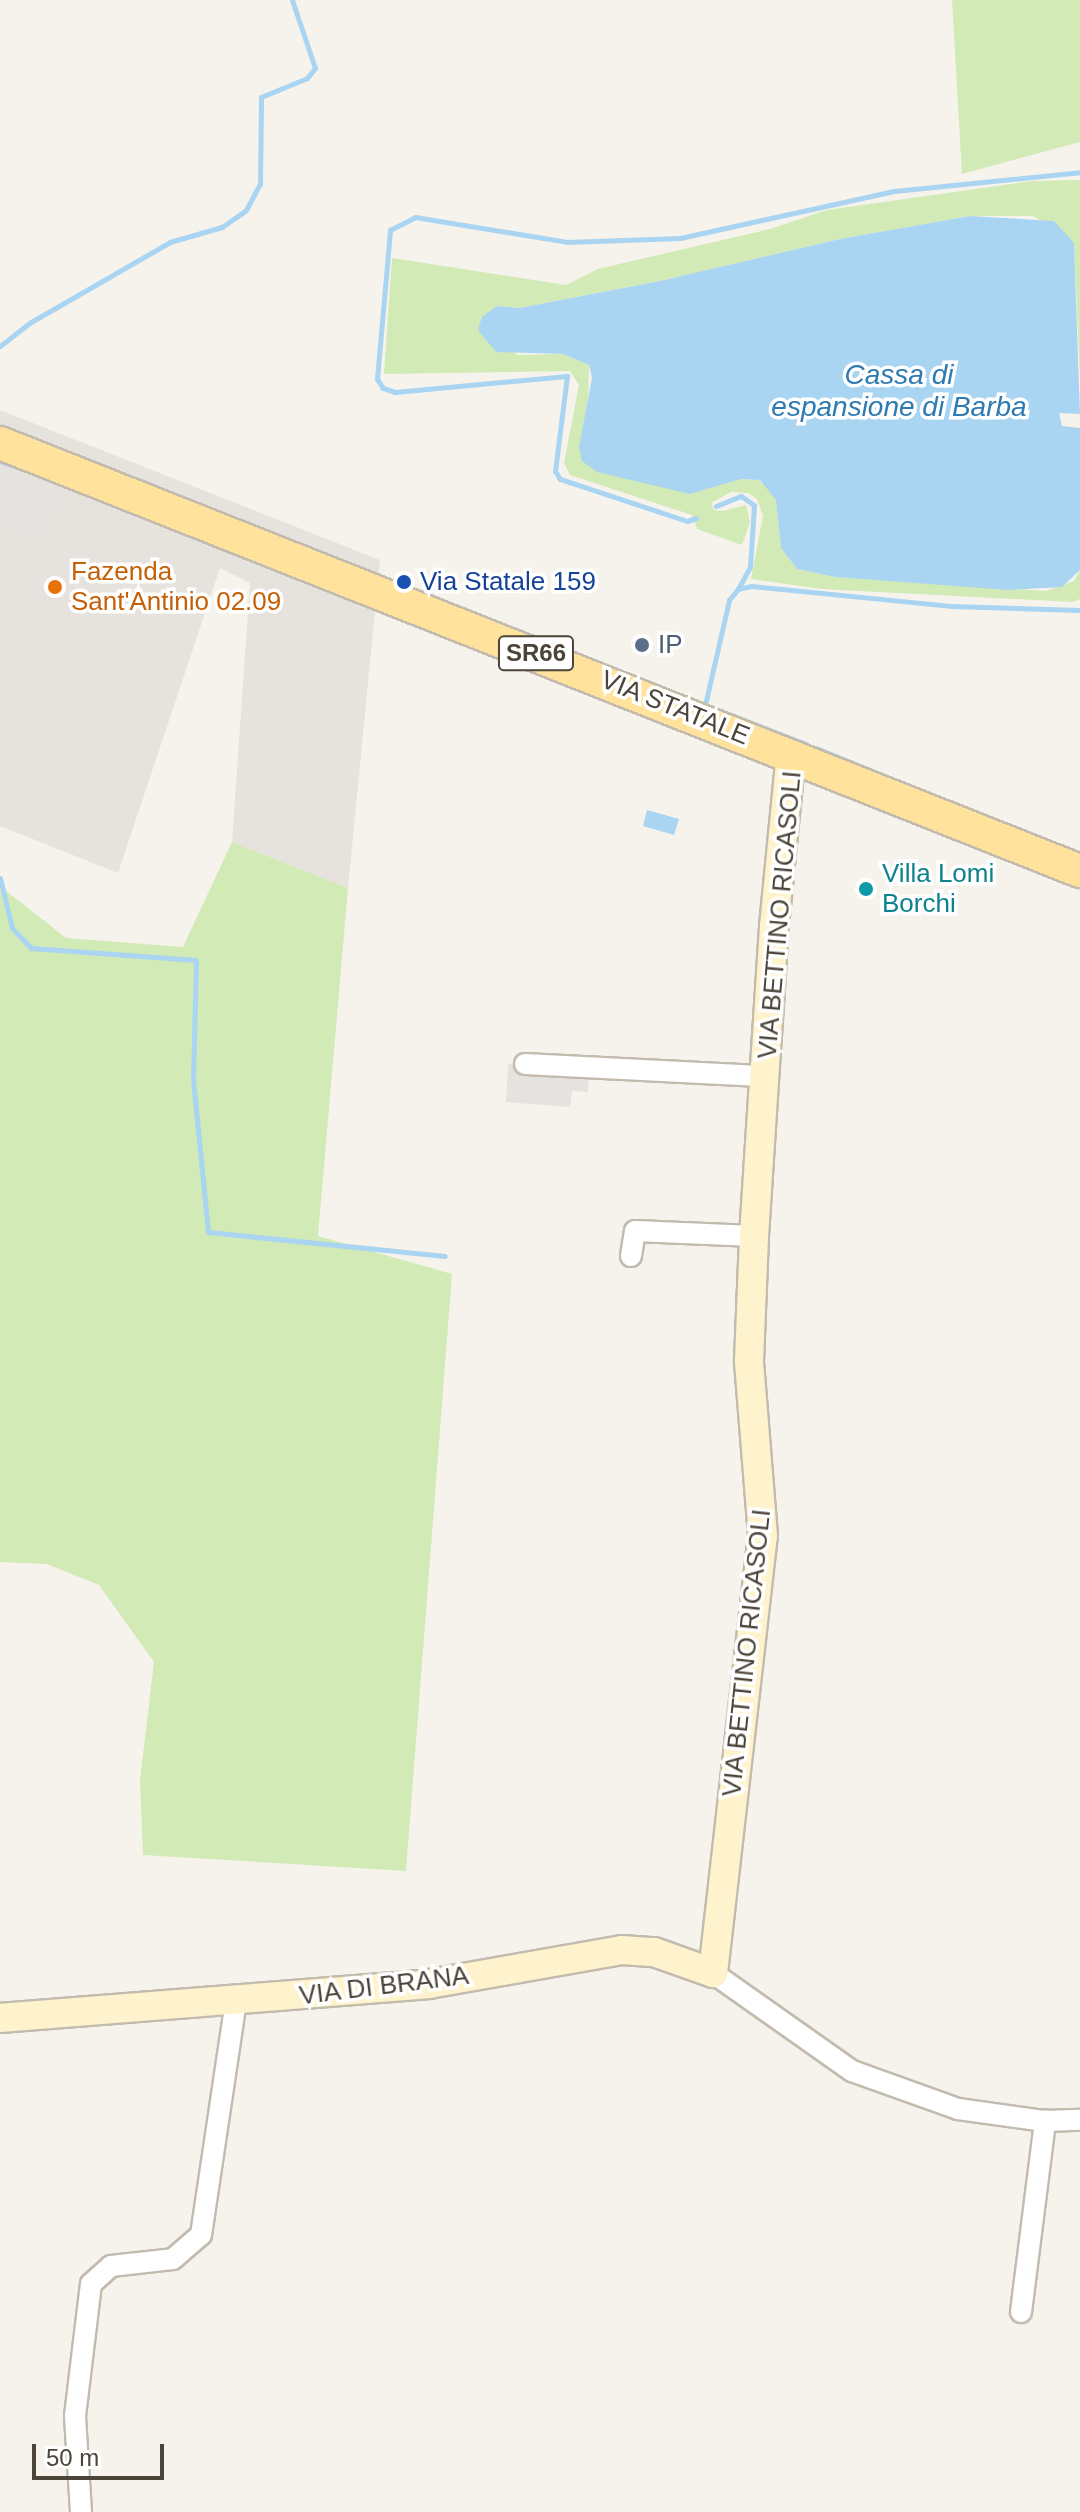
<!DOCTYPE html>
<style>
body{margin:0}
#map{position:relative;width:1080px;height:2512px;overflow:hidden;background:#f6f3ec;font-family:Helvetica,sans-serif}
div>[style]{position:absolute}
.industrial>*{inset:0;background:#e6e2dd}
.green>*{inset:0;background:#d2eab5}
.parking>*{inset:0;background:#e5e3e0}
.water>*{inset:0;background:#a9d4f2}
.stream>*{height:5px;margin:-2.5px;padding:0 2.5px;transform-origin:2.5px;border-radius:2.5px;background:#a9d4f2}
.roads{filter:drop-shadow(2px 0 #c2bbae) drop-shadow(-2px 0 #c2bbae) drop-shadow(0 2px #c2bbae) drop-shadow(0 -2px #c2bbae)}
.street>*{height:20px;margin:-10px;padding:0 10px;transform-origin:10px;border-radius:10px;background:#fff}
.secondary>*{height:28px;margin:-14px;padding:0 14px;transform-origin:14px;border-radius:14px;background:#fff3cd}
.primary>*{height:32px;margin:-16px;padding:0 16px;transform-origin:16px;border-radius:16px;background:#ffe39c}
.dots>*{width:22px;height:22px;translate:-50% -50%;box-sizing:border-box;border:4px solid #fff;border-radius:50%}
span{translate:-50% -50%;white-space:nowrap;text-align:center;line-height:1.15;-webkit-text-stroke:7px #fff;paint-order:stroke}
.shield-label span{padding:2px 6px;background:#fff;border:2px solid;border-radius:6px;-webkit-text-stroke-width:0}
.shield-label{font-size:24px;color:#4b4439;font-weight:700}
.food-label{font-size:26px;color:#c56008}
.left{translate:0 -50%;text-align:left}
.transit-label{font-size:26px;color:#164399}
.service-label{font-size:26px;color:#4e5e75}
.street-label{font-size:26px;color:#4b4439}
.culture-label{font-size:26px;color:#0d838f}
.water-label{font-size:28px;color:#2e7ab2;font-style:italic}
.scale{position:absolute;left:32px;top:2444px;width:132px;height:36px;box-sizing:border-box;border:4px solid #4b4439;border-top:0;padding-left:10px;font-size:24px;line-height:28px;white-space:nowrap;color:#4b4439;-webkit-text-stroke:6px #fff;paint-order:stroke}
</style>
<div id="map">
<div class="industrial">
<i style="clip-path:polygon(0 410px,380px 560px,348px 888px,232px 842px,250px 583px,220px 568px,118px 873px,0 826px)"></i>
</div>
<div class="green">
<i style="clip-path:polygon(952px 0,1080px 0,1080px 142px,962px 174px)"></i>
<i style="clip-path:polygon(1080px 180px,1080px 378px,1074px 243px,1033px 216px,970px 216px,840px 239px,660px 281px,518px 308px,497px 306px,517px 355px,563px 354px,589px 365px,588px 405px,651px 482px,689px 494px,741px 479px,759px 480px,768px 488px,776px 500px,781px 548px,797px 569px,835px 577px,1046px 591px,1074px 581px,1080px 570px,1080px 599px,1073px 602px,822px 589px,751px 579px,763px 516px,757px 499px,748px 493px,731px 492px,711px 503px,714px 510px,723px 511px,746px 505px,750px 522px,742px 545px,697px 529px,692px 515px,570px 475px,564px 463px,579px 385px,570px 371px,384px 374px,392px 258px,566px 285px,598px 269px,770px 229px,827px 210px,1032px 181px)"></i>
<i style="clip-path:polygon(232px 842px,348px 888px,318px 1236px,452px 1274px,406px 1871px,143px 1855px,140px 1780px,154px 1662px,99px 1585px,47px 1564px,0 1562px,0 886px,66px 938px,183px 947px)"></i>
</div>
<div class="parking">
<i style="clip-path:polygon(0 466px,56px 489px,39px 532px,0 516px)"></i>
<i style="clip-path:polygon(537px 1053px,590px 1056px,588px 1092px,572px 1091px,570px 1107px,506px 1102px,508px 1065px)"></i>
</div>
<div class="water">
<i style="clip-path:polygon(970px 216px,1054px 221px,1074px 243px,1080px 414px,1059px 413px,1062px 426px,1080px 428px,1080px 570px,1062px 587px,1009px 590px,835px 577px,797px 569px,781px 548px,776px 500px,760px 480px,741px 479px,690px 494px,597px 472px,582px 461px,579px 447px,592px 378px,589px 365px,563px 354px,496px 352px,478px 330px,482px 317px,497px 306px,519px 308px,660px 281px,840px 239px)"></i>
<i style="clip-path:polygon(647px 810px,679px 819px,674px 835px,643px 826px)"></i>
</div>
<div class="stream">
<i style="left:0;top:346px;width:39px;rotate:-38deg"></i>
<i style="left:31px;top:322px;width:160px;rotate:-29.9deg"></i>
<i style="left:170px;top:242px;width:54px;rotate:-16.1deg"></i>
<i style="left:222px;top:227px;width:29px;rotate:-35deg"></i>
<i style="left:246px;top:210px;width:30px;rotate:-62deg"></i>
<i style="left:260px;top:184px;width:87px;rotate:-89.3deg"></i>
<i style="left:261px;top:97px;width:50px;rotate:-22.4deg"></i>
<i style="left:307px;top:78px;width:13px;rotate:-51deg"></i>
<i style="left:315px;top:68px;width:72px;rotate:-108.7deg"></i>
<i style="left:79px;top:459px;width:80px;rotate:19.8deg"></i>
<i style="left:0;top:461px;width:60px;rotate:18.4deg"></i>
<i style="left:174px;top:495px;width:12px;rotate:20deg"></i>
<i style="left:716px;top:506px;width:27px;rotate:-22deg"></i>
<i style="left:741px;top:496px;width:16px;rotate:35deg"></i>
<i style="left:754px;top:505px;width:62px;rotate:93.7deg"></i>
<i style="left:750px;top:567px;width:25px;rotate:119deg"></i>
<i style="left:696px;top:518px;width:9px;rotate:162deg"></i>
<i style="left:687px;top:521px;width:134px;rotate:-161.7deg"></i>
<i style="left:560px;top:479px;width:9px;rotate:-122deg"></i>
<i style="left:555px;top:471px;width:96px;rotate:-82.8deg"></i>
<i style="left:567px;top:376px;width:173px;rotate:174.7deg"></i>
<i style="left:395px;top:392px;width:13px;rotate:-162deg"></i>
<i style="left:383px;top:388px;width:11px;rotate:-124deg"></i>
<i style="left:377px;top:379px;width:150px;rotate:-85deg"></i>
<i style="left:390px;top:230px;width:28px;rotate:-27deg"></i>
<i style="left:415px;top:217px;width:154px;rotate:9.3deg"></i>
<i style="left:567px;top:242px;width:113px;rotate:-2deg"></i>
<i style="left:680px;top:238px;width:219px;rotate:-12.4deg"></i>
<i style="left:894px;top:191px;width:187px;rotate:-5.8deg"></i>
<i style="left:592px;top:660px;width:44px;rotate:22.5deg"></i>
<i style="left:806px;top:744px;width:108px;rotate:-158.9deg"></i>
<i style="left:705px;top:705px;width:108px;rotate:-77.1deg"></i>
<i style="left:729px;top:600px;width:14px;rotate:-51deg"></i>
<i style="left:738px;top:589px;width:13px;rotate:-13deg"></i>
<i style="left:751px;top:586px;width:200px;rotate:5.7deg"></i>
<i style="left:950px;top:606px;width:130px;rotate:1.8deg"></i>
<i style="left:816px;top:748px;width:84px;rotate:22.3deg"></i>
<i style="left:0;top:878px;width:51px;rotate:76.5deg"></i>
<i style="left:12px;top:928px;width:28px;rotate:46deg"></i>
<i style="left:31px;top:948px;width:165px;rotate:4.2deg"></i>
<i style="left:196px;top:960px;width:119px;rotate:91.4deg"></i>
<i style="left:193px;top:1079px;width:154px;rotate:84.4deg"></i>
<i style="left:208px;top:1232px;width:238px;rotate:5.8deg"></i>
</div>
<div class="roads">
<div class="street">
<i style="left:525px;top:1064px;width:240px;rotate:2.9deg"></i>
<i style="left:631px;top:1256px;width:25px;rotate:-81deg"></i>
<i style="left:635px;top:1231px;width:119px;rotate:2.4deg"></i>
<i style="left:713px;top:1973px;width:170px;rotate:35.2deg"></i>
<i style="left:852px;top:2071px;width:113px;rotate:19.7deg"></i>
<i style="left:958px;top:2109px;width:88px;rotate:7.9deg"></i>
<i style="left:1045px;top:2121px;width:35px;rotate:-2deg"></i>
<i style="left:1021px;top:2312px;width:193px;rotate:-82.8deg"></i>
<i style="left:81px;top:2512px;width:96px;rotate:-93.6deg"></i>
<i style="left:75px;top:2416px;width:133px;rotate:-83.1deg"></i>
<i style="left:91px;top:2284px;width:27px;rotate:-42deg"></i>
<i style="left:111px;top:2266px;width:62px;rotate:-6.4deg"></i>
<i style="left:173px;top:2259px;width:37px;rotate:-41deg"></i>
<i style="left:201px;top:2235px;width:236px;rotate:-81.5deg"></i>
</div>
<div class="secondary">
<i style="left:0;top:2018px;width:430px;rotate:-4.5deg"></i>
<i style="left:429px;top:1984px;width:196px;rotate:-10deg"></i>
<i style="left:622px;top:1950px;width:32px;rotate:4deg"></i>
<i style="left:654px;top:1952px;width:63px;rotate:19.6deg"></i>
<i style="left:713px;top:1973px;width:440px;rotate:-83.5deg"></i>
<i style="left:763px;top:1536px;width:176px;rotate:-94.6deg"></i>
<i style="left:749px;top:1361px;width:125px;rotate:-87.7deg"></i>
<i style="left:754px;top:1236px;width:311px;rotate:-86.3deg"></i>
<i style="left:774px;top:926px;width:163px;rotate:-84.4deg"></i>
<i style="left:790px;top:764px;width:10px;rotate:-53deg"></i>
</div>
<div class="primary">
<i style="left:0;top:443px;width:1162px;rotate:21.62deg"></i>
</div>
</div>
<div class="dots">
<i style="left:404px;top:582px;background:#1a4fb4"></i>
<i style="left:55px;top:587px;background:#e8710a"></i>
<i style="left:642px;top:645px;background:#5c6f8a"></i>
<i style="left:866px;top:889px;background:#0f9aa8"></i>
</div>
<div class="shield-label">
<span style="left:536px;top:653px">SR66</span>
</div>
<div class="food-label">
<span class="left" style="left:71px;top:587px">Fazenda<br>Sant'Antinio 02.09</span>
</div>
<div class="transit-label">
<span class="left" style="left:420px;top:582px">Via Statale 159</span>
</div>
<div class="service-label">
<span class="left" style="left:658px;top:645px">IP</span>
</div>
<div class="street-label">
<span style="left:675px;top:708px;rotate:22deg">VIA STATALE</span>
<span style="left:780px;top:915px;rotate:-85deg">VIA BETTINO RICASOLI</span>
<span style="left:747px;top:1653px;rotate:-84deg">VIA BETTINO RICASOLI</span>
<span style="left:384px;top:1986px;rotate:-7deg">VIA DI BRANA</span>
</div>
<div class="culture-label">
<span class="left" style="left:882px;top:889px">Villa Lomi<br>Borchi</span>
</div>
<div class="water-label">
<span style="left:899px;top:391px">Cassa di<br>espansione di Barba</span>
</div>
<div class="scale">50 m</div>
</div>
